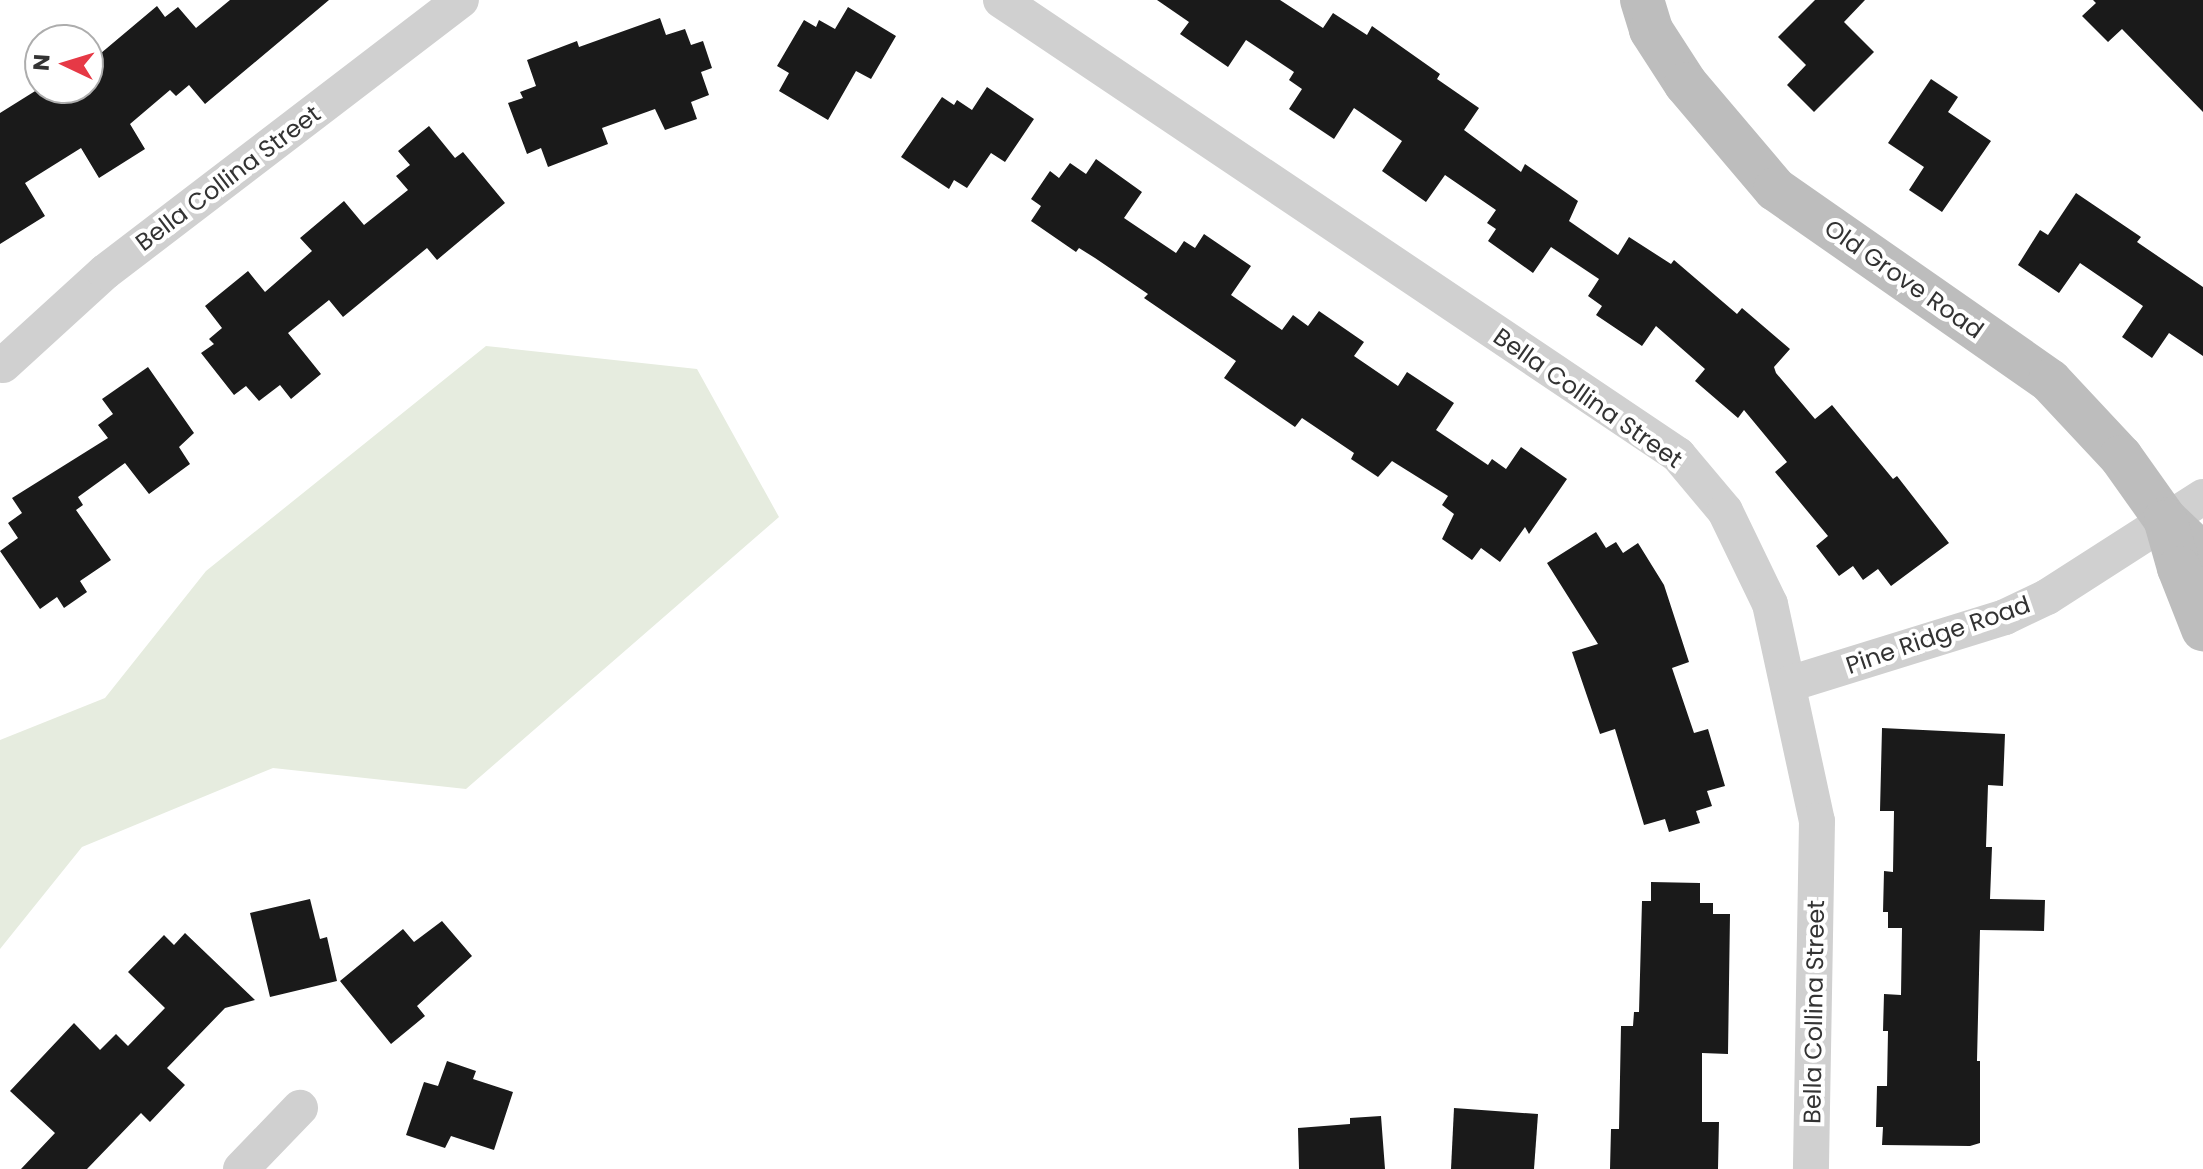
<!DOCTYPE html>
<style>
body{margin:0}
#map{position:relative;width:2203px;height:1169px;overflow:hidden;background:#fff;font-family:Poppins,sans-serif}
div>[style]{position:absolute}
.green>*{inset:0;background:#e6ecdf}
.building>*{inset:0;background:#1a1a1a}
.street>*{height:36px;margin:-18px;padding:0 18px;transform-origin:18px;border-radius:18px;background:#d0d0d0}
.secondary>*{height:44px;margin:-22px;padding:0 22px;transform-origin:22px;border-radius:22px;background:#bdbdbd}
span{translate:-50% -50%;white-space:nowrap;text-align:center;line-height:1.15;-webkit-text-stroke:8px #fff;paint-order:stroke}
.street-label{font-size:24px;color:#333}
.north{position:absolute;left:24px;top:24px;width:80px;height:80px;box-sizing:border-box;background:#fff;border:2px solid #adadad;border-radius:50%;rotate:274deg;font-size:22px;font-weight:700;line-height:32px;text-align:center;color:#333}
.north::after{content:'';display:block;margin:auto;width:28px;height:36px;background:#e63946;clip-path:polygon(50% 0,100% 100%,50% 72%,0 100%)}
</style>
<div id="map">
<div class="green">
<i style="clip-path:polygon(486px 346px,697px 369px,779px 517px,466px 789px,273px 768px,82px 847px,0 949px,0 740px,105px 698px,206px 571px)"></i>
</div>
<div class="building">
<i style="clip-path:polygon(230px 0,329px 0,205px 104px,189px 85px,176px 96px,170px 90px,130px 124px,145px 149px,99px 178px,81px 148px,25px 183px,45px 216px,0 244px,0 113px,40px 88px,88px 88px,88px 64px,157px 6px,165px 17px,178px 7px,196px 28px)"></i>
<i style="clip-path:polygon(1157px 0,1280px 0,1323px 28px,1333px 13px,1367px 35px,1372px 26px,1440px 74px,1437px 79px,1479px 108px,1464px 130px,1521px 172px,1525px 164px,1578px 201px,1569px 221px,1618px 255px,1629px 237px,1671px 264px,1674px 260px,1737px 314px,1742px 308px,1790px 349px,1774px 367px,1776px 373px,1815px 419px,1832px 405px,1893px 479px,1897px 476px,1949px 543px,1891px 586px,1878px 569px,1863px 580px,1853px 566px,1839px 576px,1816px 546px,1828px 536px,1775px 472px,1787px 462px,1744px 410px,1738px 418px,1695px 381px,1705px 369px,1656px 326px,1642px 346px,1596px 315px,1602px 306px,1588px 296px,1599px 279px,1551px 247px,1533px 273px,1488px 241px,1496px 229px,1487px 223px,1496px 210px,1445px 175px,1426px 202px,1382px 171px,1402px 141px,1354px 108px,1334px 139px,1289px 109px,1302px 89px,1289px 80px,1294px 72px,1246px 40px,1228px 67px,1180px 34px,1189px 22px)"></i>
<i style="clip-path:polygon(1815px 0,1865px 0,1844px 22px,1874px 52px,1814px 112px,1787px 85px,1806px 65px,1778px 37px)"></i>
<i style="clip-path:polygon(2093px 0,2203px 0,2203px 112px,2122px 29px,2108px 42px,2082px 16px,2096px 3px)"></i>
<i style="clip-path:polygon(848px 7px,896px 36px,871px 79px,856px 71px,828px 120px,779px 91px,789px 73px,777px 66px,804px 20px,816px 27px,819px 20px,835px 29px)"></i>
<i style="clip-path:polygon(660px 18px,666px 35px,685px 29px,691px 45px,703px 41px,712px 68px,701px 72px,709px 95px,691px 102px,697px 119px,665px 130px,655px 109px,602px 128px,608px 144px,548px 167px,541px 148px,527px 154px,508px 103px,523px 98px,520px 92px,536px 86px,527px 60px,577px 41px,579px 47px)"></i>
<i style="clip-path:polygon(1931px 79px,1958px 97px,1948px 112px,1991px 141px,1942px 212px,1909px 190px,1924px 167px,1888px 143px)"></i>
<i style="clip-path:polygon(987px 87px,1034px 119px,1005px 162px,991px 153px,967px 188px,954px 180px,949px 189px,901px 157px,942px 97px,954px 105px,957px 100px,972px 110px)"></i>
<i style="clip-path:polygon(429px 126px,455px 158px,463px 152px,505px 203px,437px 260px,427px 248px,343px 317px,329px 300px,288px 333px,321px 374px,291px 399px,280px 385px,259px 401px,246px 386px,234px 395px,201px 353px,214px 344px,209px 339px,222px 328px,205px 306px,248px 271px,265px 292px,312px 251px,300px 238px,344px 201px,364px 225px,408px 190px,396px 176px,410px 165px,398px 151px)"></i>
<i style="clip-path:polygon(1096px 159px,1142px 192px,1124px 218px,1176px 253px,1184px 241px,1195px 248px,1204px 234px,1251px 266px,1231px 295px,1282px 330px,1293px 315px,1308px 326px,1319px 311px,1364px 342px,1354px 356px,1398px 386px,1407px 372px,1454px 403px,1436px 430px,1488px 465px,1492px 459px,1506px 469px,1521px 447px,1567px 479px,1529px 534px,1525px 527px,1500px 562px,1481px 548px,1472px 560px,1442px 539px,1454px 514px,1442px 505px,1448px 496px,1392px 461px,1378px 477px,1351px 459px,1354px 453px,1302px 418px,1295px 427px,1224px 378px,1236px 361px,1144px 298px,1148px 294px,1095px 258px,1079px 248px,1076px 252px,1031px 221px,1041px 206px,1031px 199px,1050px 171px,1059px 178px,1070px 163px,1086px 174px)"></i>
<i style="clip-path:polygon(2076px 193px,2141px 237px,2137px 242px,2203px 287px,2203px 356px,2169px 333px,2152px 358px,2122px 337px,2143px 306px,2080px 263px,2059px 293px,2018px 265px,2040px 230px,2048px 235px)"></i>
<i style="clip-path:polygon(148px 367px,194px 433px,179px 447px,190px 464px,149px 494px,125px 463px,78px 497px,83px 505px,76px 510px,111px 560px,80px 581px,87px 592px,64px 608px,57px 597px,40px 609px,0 551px,18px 538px,8px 523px,22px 513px,12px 498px,108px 438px,98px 425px,113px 414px,102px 399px)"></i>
<i style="clip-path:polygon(1596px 532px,1606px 548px,1616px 542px,1623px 553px,1638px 543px,1664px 585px,1689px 662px,1672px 668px,1694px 733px,1708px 729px,1725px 786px,1707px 791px,1712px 806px,1696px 811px,1700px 823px,1669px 832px,1665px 819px,1644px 825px,1615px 729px,1600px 734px,1572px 652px,1598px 644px,1547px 563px)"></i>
<i style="clip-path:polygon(1882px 728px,2005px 734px,2003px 786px,1988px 785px,1986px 847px,1992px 847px,1990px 899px,2045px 900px,2044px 931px,1980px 930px,1977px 1061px,1980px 1061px,1980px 1143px,1970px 1146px,1882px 1145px,1883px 1127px,1876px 1127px,1877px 1086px,1887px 1086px,1888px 1031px,1883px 1031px,1884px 994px,1901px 995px,1902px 928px,1888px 928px,1888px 912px,1883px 912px,1884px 871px,1893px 872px,1894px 811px,1880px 811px)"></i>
<i style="clip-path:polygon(1651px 882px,1700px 883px,1700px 903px,1713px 903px,1713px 914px,1730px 914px,1728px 1054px,1702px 1053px,1702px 1122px,1719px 1122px,1718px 1169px,1610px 1169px,1611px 1129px,1619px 1129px,1621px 1026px,1633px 1026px,1634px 1012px,1639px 1012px,1642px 901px,1651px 901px)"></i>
<i style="clip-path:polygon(310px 899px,320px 939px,327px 937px,337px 981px,270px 997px,250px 913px)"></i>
<i style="clip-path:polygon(442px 921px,472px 956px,417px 1006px,425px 1016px,391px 1044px,340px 981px,403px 929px,414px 942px)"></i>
<i style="clip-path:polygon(185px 933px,255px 1000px,225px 1008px,167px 1068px,185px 1085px,150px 1122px,141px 1113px,87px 1169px,21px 1169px,55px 1133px,10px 1091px,74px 1023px,100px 1050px,116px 1034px,128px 1046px,165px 1008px,128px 972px,164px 935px,174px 945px)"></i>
<i style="clip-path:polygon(447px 1061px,476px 1071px,473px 1079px,513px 1092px,494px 1150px,451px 1136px,445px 1148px,406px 1135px,424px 1082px,438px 1086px)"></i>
<i style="clip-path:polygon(1454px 1108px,1538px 1114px,1534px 1169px,1451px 1169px)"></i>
<i style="clip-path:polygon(1381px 1116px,1385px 1169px,1299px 1169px,1298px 1128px,1350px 1124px,1350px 1118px)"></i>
</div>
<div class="street">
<i style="left:1001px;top:0;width:816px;rotate:33.9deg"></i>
<i style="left:1678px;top:455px;width:73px;rotate:50deg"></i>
<i style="left:1725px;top:511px;width:103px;rotate:64.2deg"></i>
<i style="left:1770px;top:604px;width:222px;rotate:77.8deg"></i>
<i style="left:1817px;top:821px;width:348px;rotate:91deg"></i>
<i style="left:3px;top:365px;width:138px;rotate:-42.4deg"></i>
<i style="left:105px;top:272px;width:448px;rotate:-37.4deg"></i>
<i style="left:1789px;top:684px;width:226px;rotate:-17.2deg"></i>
<i style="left:2005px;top:617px;width:47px;rotate:-25.5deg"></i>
<i style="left:2047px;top:597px;width:185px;rotate:-32.7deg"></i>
<i style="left:241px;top:1169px;width:85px;rotate:-46deg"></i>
</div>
<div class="secondary">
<i style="left:1642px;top:0;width:31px;rotate:73deg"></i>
<i style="left:1651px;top:30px;width:64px;rotate:57.1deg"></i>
<i style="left:1686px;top:84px;width:138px;rotate:49.7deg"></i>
<i style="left:1775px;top:189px;width:335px;rotate:34.9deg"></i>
<i style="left:2050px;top:381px;width:104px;rotate:46.9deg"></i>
<i style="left:2121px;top:457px;width:76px;rotate:54.6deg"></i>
<i style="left:2165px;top:519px;width:52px;rotate:43.5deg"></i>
<i style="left:2166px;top:522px;width:48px;rotate:74.2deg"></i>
<i style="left:2179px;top:568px;width:66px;rotate:68.5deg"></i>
</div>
<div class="street-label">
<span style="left:228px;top:178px;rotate:-37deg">Bella Collina Street</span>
<span style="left:1904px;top:279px;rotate:35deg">Old Grove Road</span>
<span style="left:1588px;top:398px;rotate:35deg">Bella Collina Street</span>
<span style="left:1938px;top:635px;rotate:-19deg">Pine Ridge Road</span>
<span style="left:1814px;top:1012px;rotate:-89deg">Bella Collina Street</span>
</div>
<div class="north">N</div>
</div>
